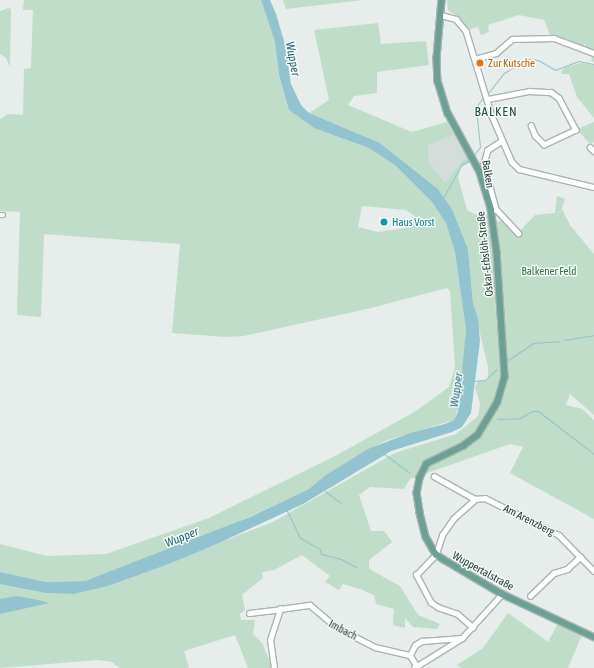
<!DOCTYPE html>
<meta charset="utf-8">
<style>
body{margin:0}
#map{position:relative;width:594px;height:668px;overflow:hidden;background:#e6edea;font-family:"Asap Condensed",sans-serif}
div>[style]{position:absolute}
.built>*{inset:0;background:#d4ddd9}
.green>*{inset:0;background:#c0ddc9}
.water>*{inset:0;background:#92c3ce}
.stream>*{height:1px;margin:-0.5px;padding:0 0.5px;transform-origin:0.5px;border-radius:0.5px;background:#92c3ce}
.roads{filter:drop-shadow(1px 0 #a9b5b1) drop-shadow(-1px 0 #a9b5b1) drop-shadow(0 1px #a9b5b1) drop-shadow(0 -1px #a9b5b1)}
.minor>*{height:4.5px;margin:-2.25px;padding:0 2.25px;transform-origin:2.25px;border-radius:2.25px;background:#fff}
.major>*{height:5.5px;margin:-2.75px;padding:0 2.75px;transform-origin:2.75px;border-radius:2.75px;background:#6da094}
.dots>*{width:11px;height:11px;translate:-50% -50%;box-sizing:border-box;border:2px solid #f6faf8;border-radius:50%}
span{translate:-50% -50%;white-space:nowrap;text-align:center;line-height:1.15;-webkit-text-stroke:3px #f6faf8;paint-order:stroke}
.food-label{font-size:11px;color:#c56008}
.left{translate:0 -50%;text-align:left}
.street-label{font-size:11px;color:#263e39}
.culture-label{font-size:11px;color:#0d838f}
.park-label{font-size:11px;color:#32734d}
.water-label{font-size:12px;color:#236677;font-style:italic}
.quarter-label{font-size:13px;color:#234f46;letter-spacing:1px}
</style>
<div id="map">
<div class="built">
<i style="clip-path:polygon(454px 135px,467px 155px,445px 182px,429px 163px,427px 145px)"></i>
</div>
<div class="green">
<i style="clip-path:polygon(evenodd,24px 0,261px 0,275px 42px,279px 75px,289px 110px,314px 128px,369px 148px,396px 166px,432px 202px,446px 223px,455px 252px,466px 330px,460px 403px,454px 420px,385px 441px,339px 467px,309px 489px,297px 495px,224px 528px,85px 581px,46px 582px,0 572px,0 544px,47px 556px,106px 554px,209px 518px,337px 455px,416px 411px,449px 387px,455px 367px,450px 291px,447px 288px,371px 308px,244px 336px,226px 337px,172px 333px,180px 244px,44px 234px,41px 317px,17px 315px,20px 212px,0 211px,0 119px,8px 114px,23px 115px,24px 69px,31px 68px,33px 10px,23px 10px,24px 0,362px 206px,406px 210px,417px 218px,411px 222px,404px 223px,405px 228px,378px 232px,358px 227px,362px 206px)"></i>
<i style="clip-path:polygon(283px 0,363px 0,286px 9px)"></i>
<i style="clip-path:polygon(447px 0,594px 0,594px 62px,591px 61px,594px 52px,584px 49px,586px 44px,579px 46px,557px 40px,550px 35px,544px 20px,519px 15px,488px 25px,489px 32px,481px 35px,478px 27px,466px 30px,455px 15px,448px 10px)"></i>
<i style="clip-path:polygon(8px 8px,11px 9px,10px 67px,6px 58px,0 54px,0 11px)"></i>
<i style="clip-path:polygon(evenodd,378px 23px,381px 44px,426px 41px,429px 65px,377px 72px,377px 93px,354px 96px,348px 105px,412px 132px,447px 122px,454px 135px,428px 145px,429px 163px,445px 182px,467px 155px,471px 162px,461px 167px,458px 177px,467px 210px,479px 216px,495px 213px,497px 222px,504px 220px,519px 232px,535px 215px,555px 213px,557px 196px,565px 199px,562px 209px,570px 225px,594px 254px,594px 415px,570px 394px,566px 405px,582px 409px,594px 420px,594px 519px,510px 473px,523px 447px,510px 444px,410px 479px,404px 489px,370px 487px,359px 495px,371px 531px,384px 531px,392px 542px,369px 560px,369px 569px,400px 586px,418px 615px,440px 624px,437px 629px,413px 627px,405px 618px,405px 628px,393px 625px,394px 609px,376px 604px,374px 595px,360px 589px,343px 584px,339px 590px,325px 582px,330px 576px,302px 555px,274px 570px,262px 572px,263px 578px,242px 595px,245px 610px,240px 614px,241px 620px,255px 620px,253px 634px,262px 643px,273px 668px,248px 668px,235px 635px,184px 651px,189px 668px,120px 668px,112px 662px,98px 660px,0 668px,0 584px,45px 593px,74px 594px,108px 586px,273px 522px,395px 453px,456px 434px,478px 416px,480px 404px,475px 387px,479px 380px,485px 381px,488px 378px,488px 367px,473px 303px,468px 249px,452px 209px,438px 189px,380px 143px,309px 113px,329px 100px,314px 30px,378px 23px,502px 298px,506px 380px,501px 380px,495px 299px,502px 298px)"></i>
<i style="clip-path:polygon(581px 63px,594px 65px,594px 118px,577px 97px,569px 74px,562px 74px,561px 72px,565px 67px)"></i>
<i style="clip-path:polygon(594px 122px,594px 142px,590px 144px,577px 129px)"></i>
<i style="clip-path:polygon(508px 613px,548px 642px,558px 624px,582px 635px,568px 668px,462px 668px,457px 665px,483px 648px)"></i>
</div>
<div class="water">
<i style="clip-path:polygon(261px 0,270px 0,276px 14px,284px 41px,291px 84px,301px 105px,309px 113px,380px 143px,438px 189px,452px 209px,468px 249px,473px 303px,478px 319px,480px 341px,471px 413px,462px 427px,452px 432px,391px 451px,303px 504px,219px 543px,171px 563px,108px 586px,74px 594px,45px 593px,0 584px,0 572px,46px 582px,85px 581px,250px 517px,309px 489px,326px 475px,368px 449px,410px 433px,445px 424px,454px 420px,458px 412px,466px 330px,455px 252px,446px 223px,432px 202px,396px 166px,369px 148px,314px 128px,289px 110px,279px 75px,275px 42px)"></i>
<i style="clip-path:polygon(16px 596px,33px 599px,49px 603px,0 614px,0 599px)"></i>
</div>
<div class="stream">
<i style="left:489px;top:92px;width:24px;rotate:-52deg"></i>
<i style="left:504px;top:73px;width:26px;rotate:-32deg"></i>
<i style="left:526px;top:59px;width:12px;rotate:5deg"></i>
<i style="left:538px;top:60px;width:20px;rotate:30deg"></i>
<i style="left:555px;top:70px;width:25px;rotate:-21deg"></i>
<i style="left:578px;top:61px;width:16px;rotate:11deg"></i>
<i style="left:474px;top:155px;width:10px;rotate:-53deg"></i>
<i style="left:480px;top:147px;width:40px;rotate:-95.7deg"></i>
<i style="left:476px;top:107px;width:14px;rotate:-54deg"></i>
<i style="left:443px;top:198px;width:38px;rotate:-61deg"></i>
<i style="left:461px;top:165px;width:12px;rotate:-31deg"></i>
<i style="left:563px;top:340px;width:31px;rotate:-9deg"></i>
<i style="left:508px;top:360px;width:30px;rotate:-34deg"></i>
<i style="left:533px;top:343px;width:26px;rotate:-4deg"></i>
<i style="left:473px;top:381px;width:12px;rotate:-5deg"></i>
<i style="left:485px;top:380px;width:16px;rotate:-43deg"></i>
<i style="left:497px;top:419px;width:23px;rotate:-2deg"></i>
<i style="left:520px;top:418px;width:14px;rotate:-30deg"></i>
<i style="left:532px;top:411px;width:6px"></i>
<i style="left:538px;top:411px;width:71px;rotate:37.5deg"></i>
<i style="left:384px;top:454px;width:32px;rotate:36deg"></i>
<i style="left:325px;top:491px;width:20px;rotate:37deg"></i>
<i style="left:287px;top:511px;width:30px;rotate:64deg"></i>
<i style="left:300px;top:538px;width:23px;rotate:29deg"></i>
<i style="left:320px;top:549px;width:5px;rotate:79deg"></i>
<i style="left:321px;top:554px;width:21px;rotate:14deg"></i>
<i style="left:341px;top:559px;width:17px;rotate:28deg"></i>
</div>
<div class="roads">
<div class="minor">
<i style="left:441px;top:15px;width:16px;rotate:15deg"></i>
<i style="left:456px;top:19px;width:16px;rotate:50deg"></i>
<i style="left:466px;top:31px;width:89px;rotate:73deg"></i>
<i style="left:492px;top:116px;width:50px;rotate:66.5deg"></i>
<i style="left:512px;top:162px;width:10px;rotate:45deg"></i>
<i style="left:519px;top:169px;width:77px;rotate:13.5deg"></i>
<i style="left:475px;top:59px;width:22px;rotate:-16deg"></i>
<i style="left:496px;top:53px;width:21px;rotate:-41deg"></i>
<i style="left:512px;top:39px;width:42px;rotate:-1.4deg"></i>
<i style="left:554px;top:38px;width:43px;rotate:20.6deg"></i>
<i style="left:488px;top:99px;width:42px;rotate:-11deg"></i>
<i style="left:529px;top:91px;width:22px;rotate:3deg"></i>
<i style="left:551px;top:92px;width:10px;rotate:37deg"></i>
<i style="left:559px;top:98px;width:36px;rotate:62deg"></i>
<i style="left:576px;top:130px;width:35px;rotate:155deg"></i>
<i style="left:544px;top:145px;width:13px;rotate:-135deg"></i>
<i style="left:535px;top:136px;width:11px;rotate:-112deg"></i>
<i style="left:502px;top:141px;width:17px;rotate:147deg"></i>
<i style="left:488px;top:150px;width:15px;rotate:106deg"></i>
<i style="left:484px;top:164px;width:47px;rotate:75.1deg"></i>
<i style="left:496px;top:209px;width:33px;rotate:47deg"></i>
<i style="left:590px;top:147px;width:6px;rotate:45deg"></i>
<i style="left:0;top:215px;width:3px"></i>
<i style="left:434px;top:476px;width:47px;rotate:29.3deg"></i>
<i style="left:475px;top:499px;width:10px;rotate:-6deg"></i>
<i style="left:485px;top:498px;width:83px;rotate:26.6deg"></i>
<i style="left:559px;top:535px;width:50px;rotate:45.8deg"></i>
<i style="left:530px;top:596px;width:33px;rotate:-44deg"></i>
<i style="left:554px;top:573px;width:14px;rotate:-17deg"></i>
<i style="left:567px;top:569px;width:18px;rotate:-43deg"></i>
<i style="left:249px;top:613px;width:31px;rotate:-7deg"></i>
<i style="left:473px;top:628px;width:21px;rotate:-139deg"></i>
<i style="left:457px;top:614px;width:19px;rotate:-162deg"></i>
<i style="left:439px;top:608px;width:9px;rotate:-148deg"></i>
<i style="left:431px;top:603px;width:32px;rotate:-118deg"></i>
<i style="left:416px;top:575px;width:29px;rotate:-46deg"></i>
<i style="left:436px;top:554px;width:20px;rotate:-72deg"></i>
<i style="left:442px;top:535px;width:19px;rotate:-55deg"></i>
<i style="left:453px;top:519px;width:30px;rotate:-42deg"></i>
<i style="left:410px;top:655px;width:11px;rotate:-63deg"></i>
<i style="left:415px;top:645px;width:8px;rotate:-30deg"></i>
<i style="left:422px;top:641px;width:40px;rotate:-4.3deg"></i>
<i style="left:274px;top:668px;width:28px;rotate:-98deg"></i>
<i style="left:270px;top:640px;width:33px;rotate:-72deg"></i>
<i style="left:280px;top:609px;width:30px;rotate:-8deg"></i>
<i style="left:310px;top:605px;width:34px;rotate:40deg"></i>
<i style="left:336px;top:627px;width:44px;rotate:27.1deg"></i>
<i style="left:375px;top:647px;width:36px;rotate:13deg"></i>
<i style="left:410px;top:655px;width:13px;rotate:58deg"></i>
<i style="left:414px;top:668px;width:57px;rotate:-32deg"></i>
<i style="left:462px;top:638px;width:59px;rotate:-47.7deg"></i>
</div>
<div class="major">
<i style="left:442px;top:0;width:58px;rotate:94.9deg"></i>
<i style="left:437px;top:58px;width:23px;rotate:88deg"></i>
<i style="left:438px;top:81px;width:34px;rotate:73deg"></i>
<i style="left:448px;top:113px;width:67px;rotate:61.5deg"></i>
<i style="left:480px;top:172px;width:39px;rotate:73deg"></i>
<i style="left:491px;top:209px;width:43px;rotate:82.1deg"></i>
<i style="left:497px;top:252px;width:125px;rotate:86.3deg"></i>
<i style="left:505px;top:377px;width:26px;rotate:106deg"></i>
<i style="left:498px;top:402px;width:39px;rotate:121deg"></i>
<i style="left:478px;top:435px;width:18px;rotate:142deg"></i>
<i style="left:464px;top:446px;width:41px;rotate:154.1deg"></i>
<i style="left:427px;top:464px;width:16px;rotate:117deg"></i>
<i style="left:420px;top:478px;width:15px;rotate:101deg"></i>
<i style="left:417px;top:493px;width:20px;rotate:81deg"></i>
<i style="left:420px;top:513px;width:25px;rotate:76deg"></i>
<i style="left:426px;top:537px;width:20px;rotate:60deg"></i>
<i style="left:436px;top:554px;width:9px;rotate:36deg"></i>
<i style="left:443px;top:559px;width:69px;rotate:30.7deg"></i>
<i style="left:502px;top:594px;width:102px;rotate:25.1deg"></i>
</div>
</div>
<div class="dots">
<i style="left:480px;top:63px;background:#e8710a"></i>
<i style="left:384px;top:222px;background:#0f9aa8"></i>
</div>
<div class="food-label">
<span class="left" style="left:488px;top:63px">Zur Kutsche</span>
</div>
<div class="street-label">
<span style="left:488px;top:174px;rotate:81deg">Balken</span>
<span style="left:485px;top:254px;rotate:-96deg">Oskar-Erbslöh-Straße</span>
<span style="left:529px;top:520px;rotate:27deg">Am Arenzberg</span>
<span style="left:483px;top:571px;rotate:29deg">Wuppertalstraße</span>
<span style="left:343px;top:630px;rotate:28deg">Imbach</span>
</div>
<div class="culture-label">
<span class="left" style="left:392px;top:222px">Haus Vorst</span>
</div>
<div class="park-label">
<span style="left:549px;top:271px">Balkener Feld</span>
</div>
<div class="water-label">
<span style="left:292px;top:59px;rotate:79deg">Wupper</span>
<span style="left:457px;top:390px;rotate:-82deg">Wupper</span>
<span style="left:182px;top:538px;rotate:-22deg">Wupper</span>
</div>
<div class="quarter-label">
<span style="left:496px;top:112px">BALKEN</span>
</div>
</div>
